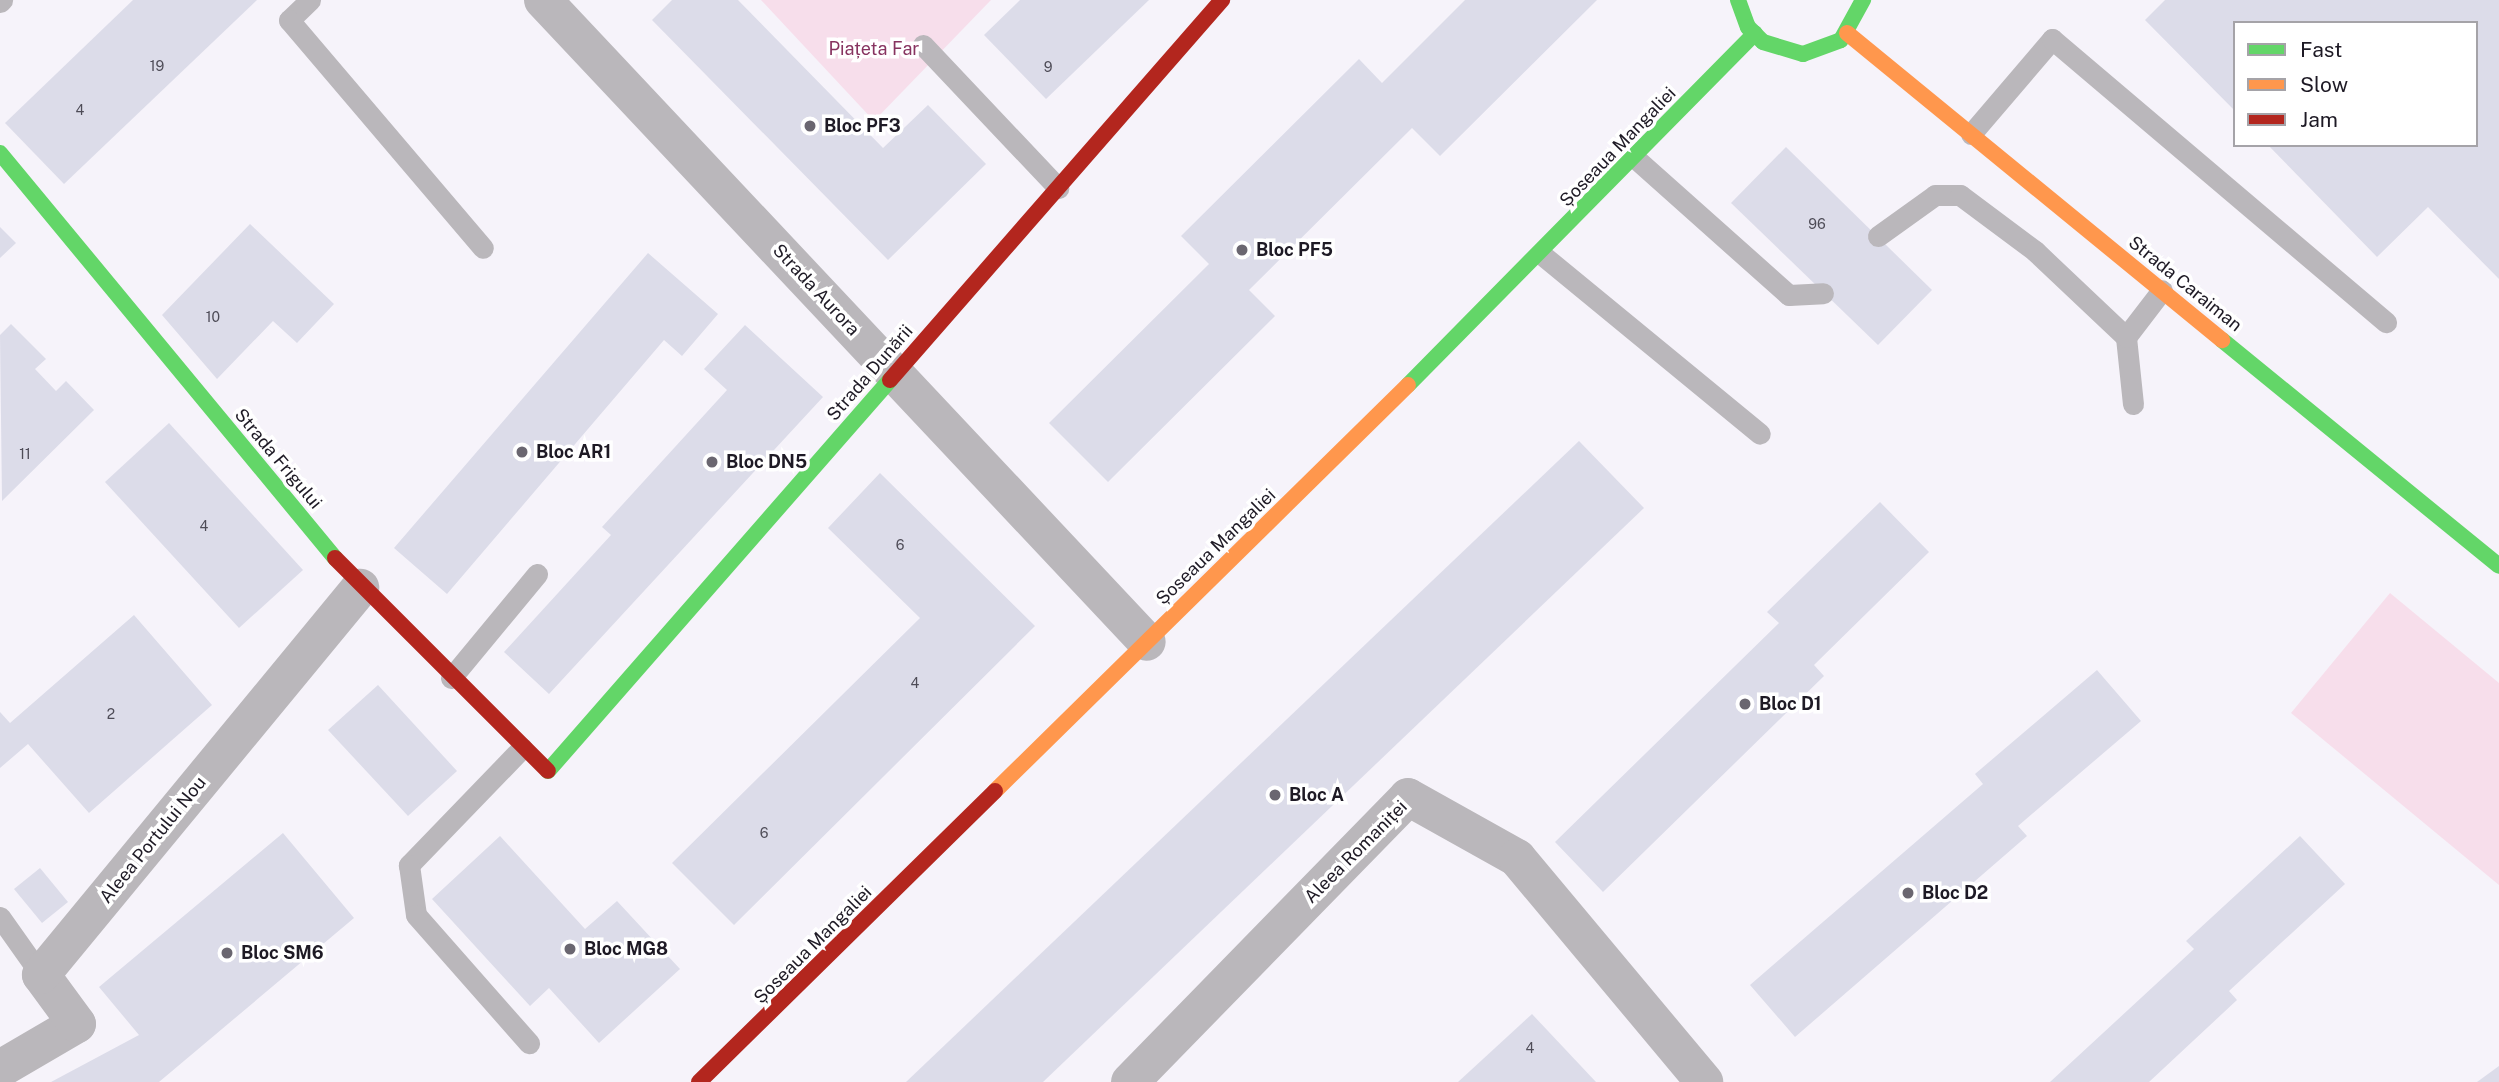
<!DOCTYPE html>
<meta charset="utf-8">
<style>
body{margin:0}
#map{position:relative;width:2499px;height:1082px;overflow:hidden;background:#f6f3fa;font-family:"Public Sans",sans-serif}
div>[style]{position:absolute}
.green>*{inset:0;background:#f7deeb}
.building>*{inset:0;background:#dcdce9}
.lane>*{height:21px;margin:-10.5px;padding:0 10.5px;transform-origin:10.5px;border-radius:10.5px;background:#bab7bb}
.street>*{height:38px;margin:-19px;padding:0 19px;transform-origin:19px;border-radius:19px;background:#bab7bb}
.fast>*{height:16px;margin:-8px;padding:0 8px;transform-origin:8px;border-radius:8px;background:#63d668}
.slow>*{height:16px;margin:-8px;padding:0 8px;transform-origin:8px;border-radius:8px;background:#ff974d}
.jam>*{height:16px;margin:-8px;padding:0 8px;transform-origin:8px;border-radius:8px;background:#b3261e}
.dots>*{width:19px;height:19px;translate:-50% -50%;box-sizing:border-box;border:4px solid #fff;border-radius:50%}
span{translate:-50% -50%;white-space:nowrap;text-align:center;line-height:1.15;-webkit-text-stroke:7px #fff;paint-order:stroke}
.number-label{font-size:14px;color:#4e4c57}
.number-label span{-webkit-text-stroke-width:0}
.park-label{font-size:18px;color:#873360}
.poi-label{font-size:18px;color:#1e1a25;font-weight:700}
.left{translate:0 -50%;text-align:left}
.street-label{font-size:18px;color:#1e1a25}
.legend{position:absolute;left:2233px;top:21px;width:245px;height:126px;box-sizing:border-box;background:#fff;border:2px solid #a5a3a8;margin:0;padding:9px 12px;list-style:none;font-size:21px;color:#1e1a25}
.legend li{display:flex;align-items:center;gap:14px;height:35px}
.legend b{width:35px;border:2px solid #a5a3a8}
</style>
<div id="map">
<div class="green">
<i style="clip-path:polygon(761px 0,991px 0,874px 121px)"></i>
<i style="clip-path:polygon(2390px 593px,2499px 683px,2499px 885px,2291px 713px)"></i>
</div>
<div class="building">
<i style="clip-path:polygon(133px 0,257px 0,64px 184px,5px 123px)"></i>
<i style="clip-path:polygon(672px 0,738px 0,883px 148px,928px 105px,986px 164px,888px 260px,652px 20px)"></i>
<i style="clip-path:polygon(1020px 0,1149px 0,1046px 99px,984px 35px)"></i>
<i style="clip-path:polygon(1465px 0,1597px 0,1440px 156px,1412px 128px,1249px 290px,1275px 316px,1108px 482px,1049px 423px,1209px 264px,1181px 236px,1359px 59px,1382px 83px)"></i>
<i style="clip-path:polygon(2165px 0,2499px 0,2499px 279px,2428px 207px,2377px 257px,2268px 145px,2476px 145px,2476px 23px,2235px 23px,2235px 111px,2145px 20px)"></i>
<i style="clip-path:polygon(1786px 147px,1932px 290px,1878px 345px,1731px 203px)"></i>
<i style="clip-path:polygon(250px 224px,334px 304px,297px 343px,273px 321px,217px 379px,162px 315px)"></i>
<i style="clip-path:polygon(0 227px,16px 243px,0 258px)"></i>
<i style="clip-path:polygon(648px 253px,718px 314px,682px 356px,664px 340px,447px 594px,394px 548px)"></i>
<i style="clip-path:polygon(11px 324px,46px 359px,35px 369px,56px 391px,66px 381px,94px 410px,2px 501px,0 335px)"></i>
<i style="clip-path:polygon(745px 325px,823px 397px,549px 694px,504px 652px,611px 535px,602px 527px,727px 390px,704px 369px)"></i>
<i style="clip-path:polygon(169px 423px,303px 570px,239px 628px,105px 482px)"></i>
<i style="clip-path:polygon(1579px 441px,1644px 508px,1043px 1082px,906px 1082px)"></i>
<i style="clip-path:polygon(880px 473px,1035px 626px,734px 925px,672px 863px,920px 618px,828px 528px)"></i>
<i style="clip-path:polygon(1880px 502px,1929px 552px,1814px 665px,1824px 676px,1603px 892px,1555px 842px,1779px 623px,1767px 612px)"></i>
<i style="clip-path:polygon(134px 615px,212px 705px,89px 813px,28px 744px,0 768px,0 712px,10px 723px)"></i>
<i style="clip-path:polygon(2097px 670px,2141px 721px,2018px 826px,2027px 836px,1795px 1037px,1750px 985px,1983px 784px,1975px 774px)"></i>
<i style="clip-path:polygon(378px 685px,457px 771px,408px 816px,328px 730px)"></i>
<i style="clip-path:polygon(283px 833px,354px 918px,159px 1082px,51px 1082px,139px 1035px,99px 987px)"></i>
<i style="clip-path:polygon(500px 836px,585px 929px,617px 901px,680px 969px,599px 1043px,549px 988px,530px 1006px,432px 899px)"></i>
<i style="clip-path:polygon(2300px 836px,2345px 884px,2229px 991px,2237px 1000px,2149px 1082px,2050px 1082px,2194px 949px,2186px 941px)"></i>
<i style="clip-path:polygon(40px 868px,68px 902px,42px 923px,14px 889px)"></i>
<i style="clip-path:polygon(1532px 1014px,1596px 1082px,1458px 1082px)"></i>
<i style="clip-path:polygon(2499px 1066px,2499px 1082px,2477px 1082px)"></i>
</div>
<div class="lane">
<i style="left:310px;top:0;width:29px;rotate:136deg"></i>
<i style="left:289px;top:20px;width:299px;rotate:49.6deg"></i>
<i style="left:0;top:2px;width:3px;rotate:-45deg"></i>
<i style="left:923px;top:45px;width:197px;rotate:46.6deg"></i>
<i style="left:1971px;top:134px;width:125px;rotate:-49.5deg"></i>
<i style="left:2052px;top:39px;width:438px;rotate:40.3deg"></i>
<i style="left:1635px;top:158px;width:206px;rotate:41.7deg"></i>
<i style="left:1789px;top:295px;width:34px;rotate:-3deg"></i>
<i style="left:1878px;top:236px;width:70px;rotate:-35.7deg"></i>
<i style="left:1935px;top:195px;width:25px"></i>
<i style="left:1960px;top:195px;width:94px;rotate:36.7deg"></i>
<i style="left:2035px;top:251px;width:125px;rotate:43.4deg"></i>
<i style="left:1541px;top:254px;width:283px;rotate:39.4deg"></i>
<i style="left:2133px;top:404px;width:67px;rotate:-96deg"></i>
<i style="left:2126px;top:337px;width:59px;rotate:-52.5deg"></i>
<i style="left:451px;top:678px;width:135px;rotate:-50.4deg"></i>
<i style="left:522px;top:748px;width:163px;rotate:134deg"></i>
<i style="left:409px;top:865px;width:50px;rotate:82deg"></i>
<i style="left:416px;top:915px;width:171px;rotate:48.6deg"></i>
<i style="left:0;top:917px;width:71px;rotate:54.7deg"></i>
</div>
<div class="street">
<i style="left:543px;top:0;width:881px;rotate:46.75deg"></i>
<i style="left:0;top:1069px;width:89px;rotate:-30.3deg"></i>
<i style="left:77px;top:1024px;width:61px;rotate:-126.3deg"></i>
<i style="left:41px;top:975px;width:502px;rotate:-50.5deg"></i>
<i style="left:1130px;top:1082px;width:398px;rotate:-45.7deg"></i>
<i style="left:1408px;top:797px;width:125px;rotate:29.2deg"></i>
<i style="left:1517px;top:858px;width:292px;rotate:50.1deg"></i>
</div>
<div class="fast">
<i style="left:1738px;top:0;width:29px;rotate:70deg"></i>
<i style="left:1748px;top:27px;width:21px;rotate:45deg"></i>
<i style="left:1763px;top:42px;width:42px;rotate:16.7deg"></i>
<i style="left:1803px;top:54px;width:40px;rotate:-20.2deg"></i>
<i style="left:1841px;top:40px;width:46px;rotate:-61.2deg"></i>
<i style="left:0;top:153px;width:526px;rotate:50.4deg"></i>
<i style="left:2222px;top:340px;width:357px;rotate:39.2deg"></i>
<i style="left:1408px;top:385px;width:494px;rotate:-45.4deg"></i>
<i style="left:548px;top:771px;width:519px;rotate:-48.82deg"></i>
</div>
<div class="slow">
<i style="left:1847px;top:33px;width:485px;rotate:39.3deg"></i>
<i style="left:995px;top:791px;width:579px;rotate:-44.51deg"></i>
</div>
<div class="jam">
<i style="left:890px;top:380px;width:505px;rotate:-48.86deg"></i>
<i style="left:335px;top:558px;width:301px;rotate:45deg"></i>
<i style="left:699px;top:1082px;width:415px;rotate:-44.5deg"></i>
</div>
<div class="dots">
<i style="left:810px;top:126px;background:#6a6670"></i>
<i style="left:1242px;top:250px;background:#6a6670"></i>
<i style="left:522px;top:452px;background:#6a6670"></i>
<i style="left:712px;top:462px;background:#6a6670"></i>
<i style="left:1745px;top:704px;background:#6a6670"></i>
<i style="left:1275px;top:795px;background:#6a6670"></i>
<i style="left:1908px;top:893px;background:#6a6670"></i>
<i style="left:570px;top:949px;background:#6a6670"></i>
<i style="left:227px;top:953px;background:#6a6670"></i>
</div>
<div class="number-label">
<span style="left:157px;top:66px">19</span>
<span style="left:1048px;top:67px">9</span>
<span style="left:80px;top:110px">4</span>
<span style="left:1817px;top:224px">96</span>
<span style="left:213px;top:317px">10</span>
<span style="left:25px;top:454px">11</span>
<span style="left:204px;top:526px">4</span>
<span style="left:900px;top:545px">6</span>
<span style="left:915px;top:683px">4</span>
<span style="left:111px;top:714px">2</span>
<span style="left:764px;top:833px">6</span>
<span style="left:1530px;top:1048px">4</span>
</div>
<div class="park-label">
<span style="left:874px;top:49px">Piațeta Far</span>
</div>
<div class="poi-label">
<span class="left" style="left:824px;top:126px">Bloc PF3</span>
<span class="left" style="left:1256px;top:250px">Bloc PF5</span>
<span class="left" style="left:536px;top:452px">Bloc AR1</span>
<span class="left" style="left:726px;top:462px">Bloc DN5</span>
<span class="left" style="left:1759px;top:704px">Bloc D1</span>
<span class="left" style="left:1289px;top:795px">Bloc A</span>
<span class="left" style="left:1922px;top:893px">Bloc D2</span>
<span class="left" style="left:584px;top:949px">Bloc MG8</span>
<span class="left" style="left:241px;top:953px">Bloc SM6</span>
</div>
<div class="street-label">
<span style="left:1618px;top:147px;rotate:-46deg">Șoseaua Mangaliei</span>
<span style="left:2185px;top:284px;rotate:39deg">Strada Caraiman</span>
<span style="left:816px;top:290px;rotate:47deg">Strada Aurora</span>
<span style="left:870px;top:373px;rotate:-49deg">Strada Dunării</span>
<span style="left:278px;top:459px;rotate:50deg">Strada Frigului</span>
<span style="left:1216px;top:547px;rotate:-44deg">Șoseaua Mangaliei</span>
<span style="left:153px;top:840px;rotate:-51deg">Aleea Portului Nou</span>
<span style="left:1356px;top:852px;rotate:-45deg">Aleea Romaniței</span>
<span style="left:813px;top:945px;rotate:-45deg">Șoseaua Mangaliei</span>
</div>
<ul class="legend">
<li><b style="height:9px;background:#63d668"></b>Fast</li>
<li><b style="height:9px;background:#ff974d"></b>Slow</li>
<li><b style="height:9px;background:#b3261e"></b>Jam</li>
</ul>
</div>
